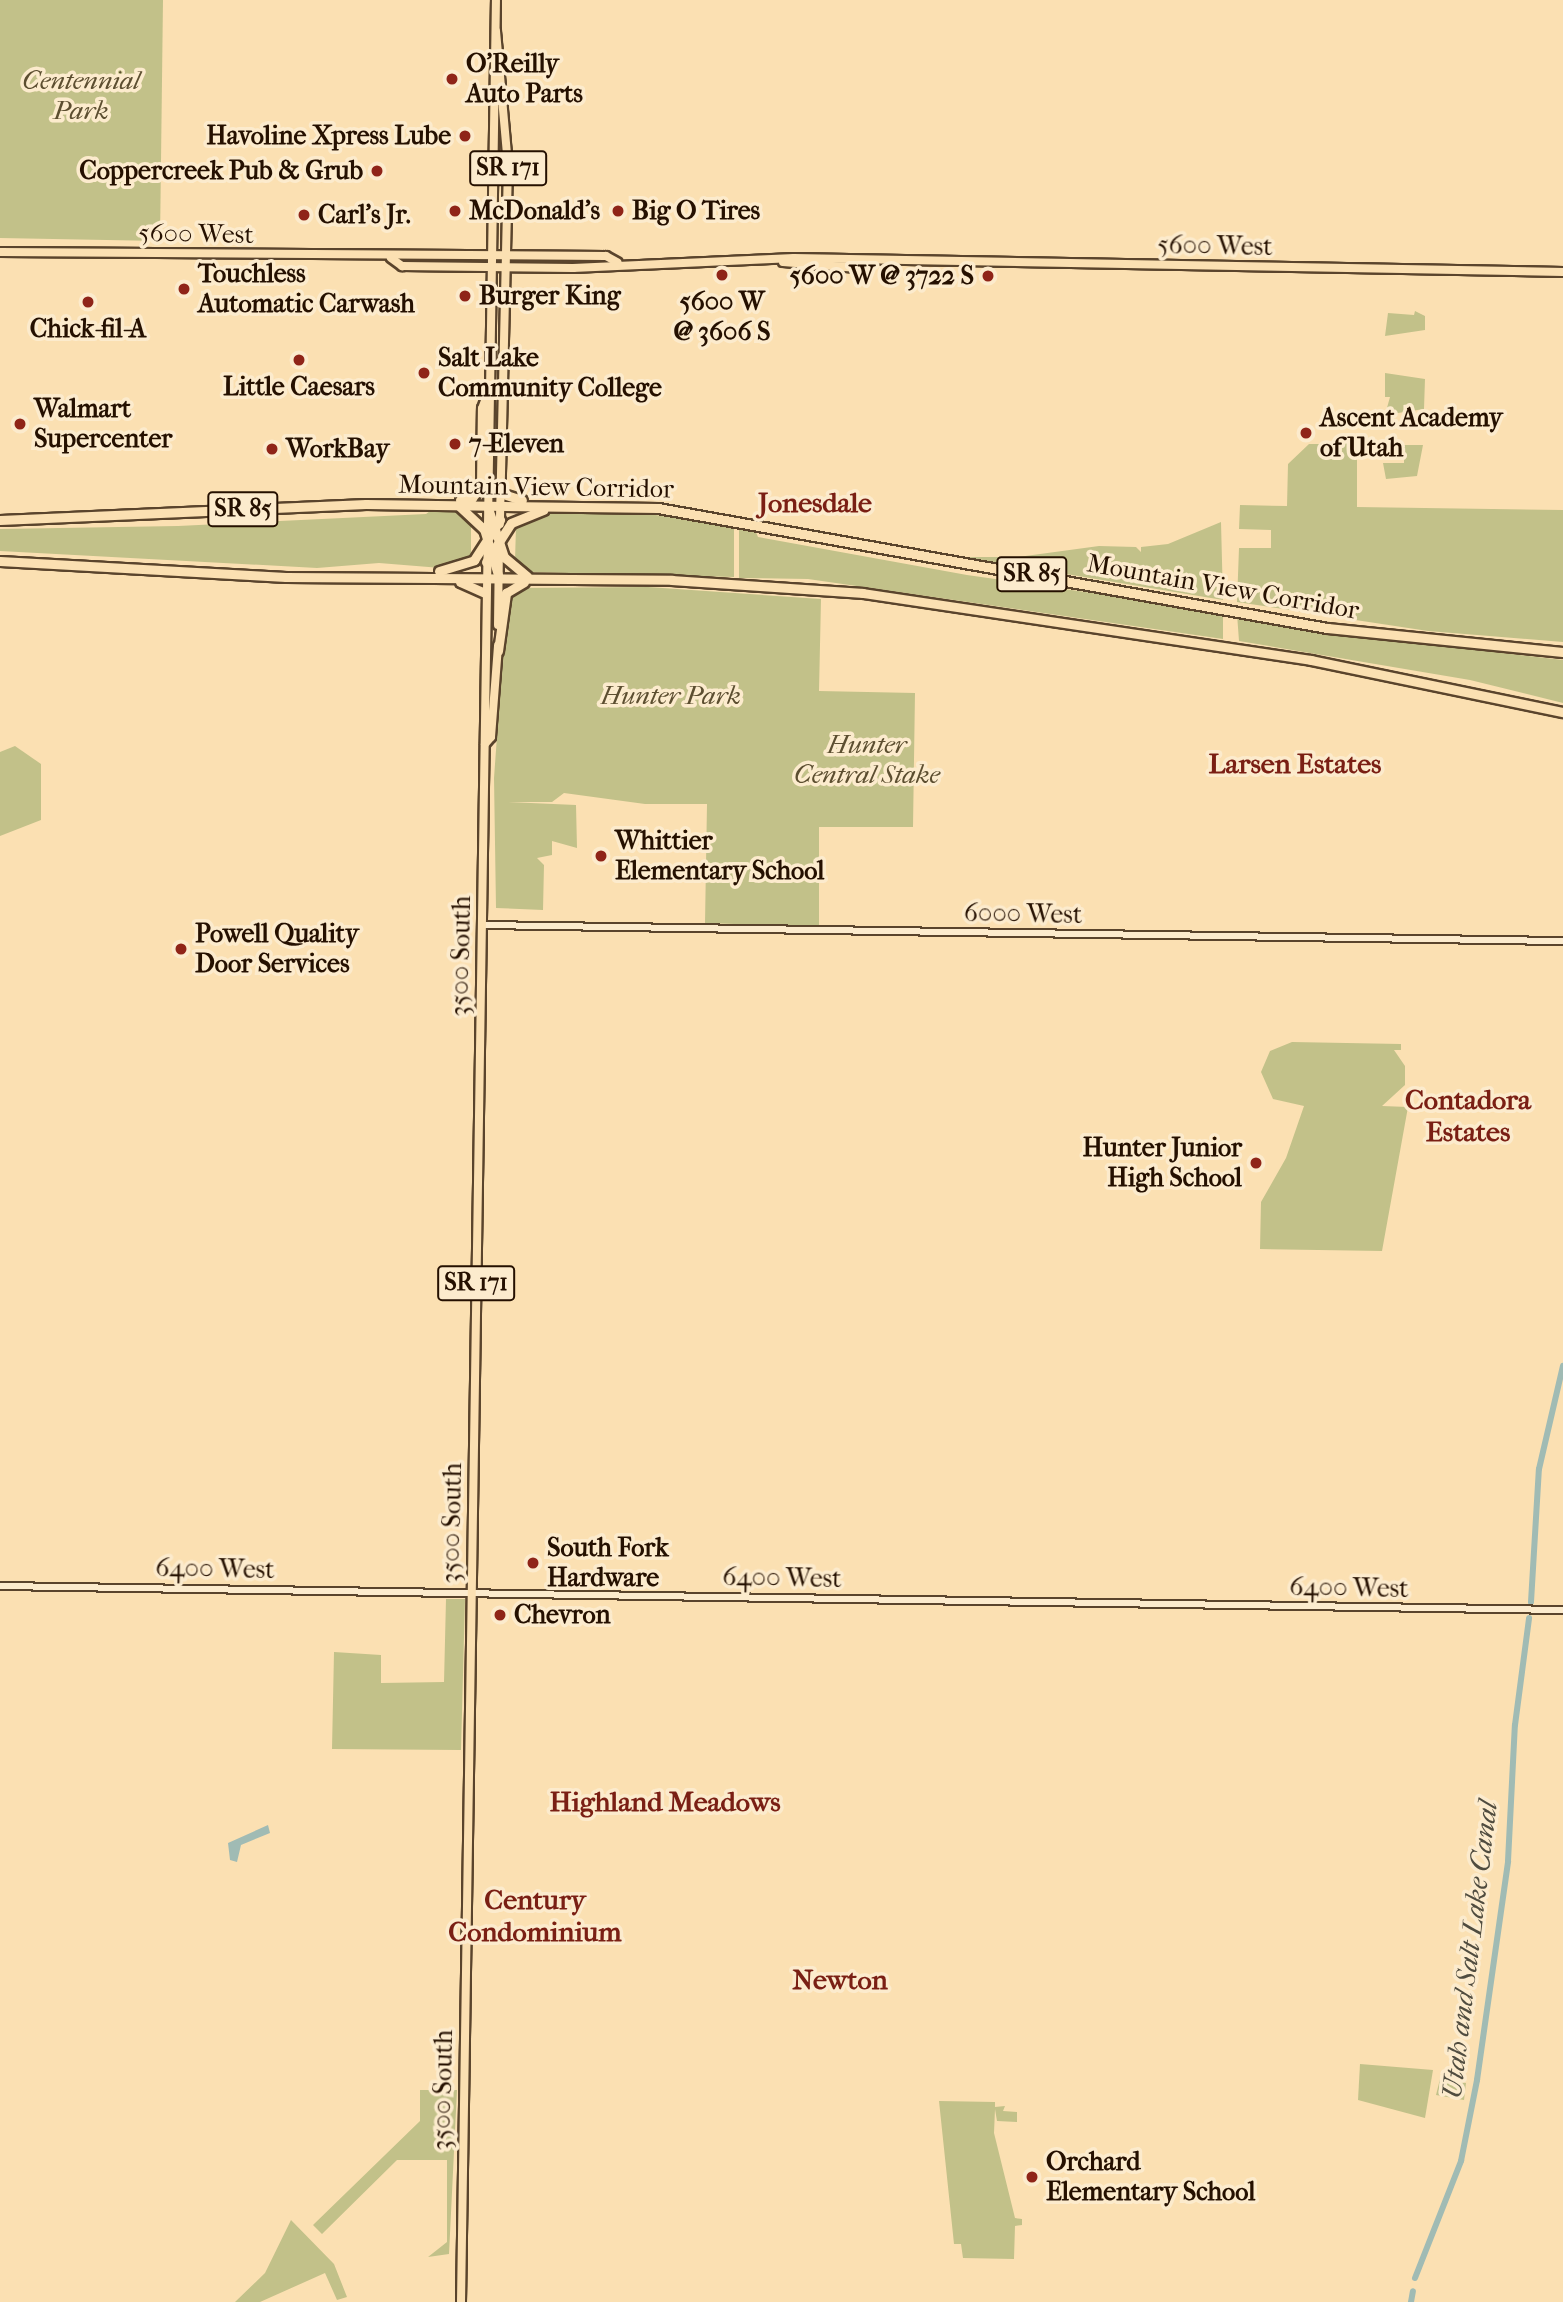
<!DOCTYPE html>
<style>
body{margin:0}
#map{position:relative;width:1563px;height:2302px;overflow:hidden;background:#fbe0b2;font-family:"IM FELL French Canon",serif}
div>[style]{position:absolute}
.green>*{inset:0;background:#c2c189}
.water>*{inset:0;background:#a0bbb4}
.canal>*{height:6px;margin:-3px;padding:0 3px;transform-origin:3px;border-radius:3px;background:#a0bbb4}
.roads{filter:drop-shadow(2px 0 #5a442c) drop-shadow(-2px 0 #5a442c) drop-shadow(0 2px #5a442c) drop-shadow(0 -2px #5a442c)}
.minor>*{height:6px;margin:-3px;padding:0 3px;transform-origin:3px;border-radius:3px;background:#fcebcd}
.major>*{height:8px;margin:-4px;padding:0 4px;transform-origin:4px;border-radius:4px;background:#fbe0b2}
.highway>*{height:9px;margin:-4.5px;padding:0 4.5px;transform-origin:4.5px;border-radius:4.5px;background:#fbe0b2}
.dots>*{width:19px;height:19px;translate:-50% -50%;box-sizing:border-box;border:4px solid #fcebcd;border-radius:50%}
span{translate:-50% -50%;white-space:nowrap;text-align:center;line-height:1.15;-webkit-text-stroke:7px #fcebcd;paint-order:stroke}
.shield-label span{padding:2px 5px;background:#fcebcd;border:2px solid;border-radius:5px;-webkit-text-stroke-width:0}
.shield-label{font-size:24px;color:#251000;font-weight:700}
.poi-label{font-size:26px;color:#251000;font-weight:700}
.left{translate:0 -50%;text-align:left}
.right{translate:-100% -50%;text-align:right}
.park-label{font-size:26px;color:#5c4e30;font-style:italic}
.street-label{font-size:26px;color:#251000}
.neighbourhood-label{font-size:28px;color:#7a1f14;font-weight:700}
.water-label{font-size:28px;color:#504c3f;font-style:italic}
</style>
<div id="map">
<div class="green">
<i style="clip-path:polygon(0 0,163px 0,160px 241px,0 238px)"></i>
<i style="clip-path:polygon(1415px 311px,1425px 316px,1425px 330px,1385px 336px,1388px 313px,1414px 315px)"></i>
<i style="clip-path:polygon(1385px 373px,1425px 379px,1424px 409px,1385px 415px,1390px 397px,1385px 397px)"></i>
<i style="clip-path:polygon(1337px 435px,1349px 436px,1349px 444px,1357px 444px,1357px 507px,1563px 510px,1563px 642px,1428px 631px,1237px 602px,1239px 548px,1271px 548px,1271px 530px,1239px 529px,1240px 505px,1287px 506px,1288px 464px,1309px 444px,1337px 444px)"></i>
<i style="clip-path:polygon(1404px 445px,1423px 445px,1417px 476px,1386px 479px,1383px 463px,1404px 463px)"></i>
<i style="clip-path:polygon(433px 509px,455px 511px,471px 521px,471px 557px,441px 568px,379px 563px,317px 568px,0 551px,0 529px,178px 526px,426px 514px)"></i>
<i style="clip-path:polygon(537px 514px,649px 514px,734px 527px,734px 577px,525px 572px,515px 561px,516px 526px)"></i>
<i style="clip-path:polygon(1221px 522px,1223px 600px,964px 557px,1018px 557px,1099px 546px,1136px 547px,1141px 552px,1141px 547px,1168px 544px)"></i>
<i style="clip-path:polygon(739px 527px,755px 530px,758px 537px,967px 575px,1223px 612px,1223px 639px,808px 579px,739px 578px)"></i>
<i style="clip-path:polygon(648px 587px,821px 599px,819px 691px,915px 693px,913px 827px,819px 827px,819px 927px,705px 923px,707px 804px,645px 804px,564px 793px,552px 802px,508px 802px,576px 805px,577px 848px,552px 841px,552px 855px,537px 858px,544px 865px,543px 910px,496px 908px,494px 778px,507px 596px,520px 588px)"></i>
<i style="clip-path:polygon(1237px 614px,1305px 630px,1563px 660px,1563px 703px,1470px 680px,1239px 641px)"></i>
<i style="clip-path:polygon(15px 746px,41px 764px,41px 820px,0 836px,0 752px)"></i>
<i style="clip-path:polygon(1292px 1042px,1401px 1044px,1401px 1050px,1394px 1050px,1405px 1066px,1405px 1085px,1382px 1106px,1408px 1107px,1382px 1251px,1260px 1249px,1261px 1202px,1286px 1158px,1304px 1106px,1273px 1099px,1261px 1072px,1270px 1051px)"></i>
<i style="clip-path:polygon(446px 1599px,465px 1599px,461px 1750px,332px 1749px,334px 1652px,381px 1655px,381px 1683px,444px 1682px)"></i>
<i style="clip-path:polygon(1360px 2064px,1433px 2070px,1425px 2118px,1358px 2100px)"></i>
<i style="clip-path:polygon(1440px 2079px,1466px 2083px,1464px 2100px,1436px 2095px)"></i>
<i style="clip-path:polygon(420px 2090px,457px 2090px,449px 2254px,428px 2257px,447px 2242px,447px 2160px,397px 2160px,322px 2234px,313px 2225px,420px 2121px)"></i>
<i style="clip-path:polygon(939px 2101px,995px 2102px,995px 2107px,1005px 2106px,1003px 2111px,1017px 2112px,1017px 2122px,997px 2121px,995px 2109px,994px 2133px,1015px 2218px,1022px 2219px,1022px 2225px,1015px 2226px,1014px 2259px,963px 2258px,961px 2244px,954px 2244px)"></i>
<i style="clip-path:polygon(291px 2220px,334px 2264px,347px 2297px,337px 2300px,325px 2273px,260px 2302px,235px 2302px,265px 2273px)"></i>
</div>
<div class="water">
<i style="clip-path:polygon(268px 1825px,270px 1833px,241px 1845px,237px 1862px,230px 1860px,228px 1843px)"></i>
</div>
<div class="canal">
<i style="left:1531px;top:1602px;width:133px;rotate:-86.6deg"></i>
<i style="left:1539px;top:1469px;width:106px;rotate:-76.9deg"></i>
<i style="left:1415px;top:2278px;width:126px;rotate:-68.5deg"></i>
<i style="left:1461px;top:2161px;width:83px;rotate:-78.8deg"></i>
<i style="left:1477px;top:2080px;width:221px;rotate:-81.9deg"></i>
<i style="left:1508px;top:1861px;width:136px;rotate:-87.1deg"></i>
<i style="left:1515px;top:1725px;width:108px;rotate:-82.5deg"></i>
<i style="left:1411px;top:2302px;width:11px;rotate:-80deg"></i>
</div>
<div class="roads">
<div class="minor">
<i style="left:482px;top:925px;width:1081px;rotate:0.85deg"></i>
<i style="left:0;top:1586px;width:1563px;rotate:0.88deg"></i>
</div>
<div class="major">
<i style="left:496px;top:31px;width:135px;rotate:84.9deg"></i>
<i style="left:508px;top:165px;width:359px;rotate:91.3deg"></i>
<i style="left:0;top:252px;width:606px;rotate:0.38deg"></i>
<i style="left:606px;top:256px;width:13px;rotate:29deg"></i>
<i style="left:391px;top:258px;width:14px;rotate:36deg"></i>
<i style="left:402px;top:266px;width:171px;rotate:0.7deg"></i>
<i style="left:573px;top:268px;width:221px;rotate:-2.6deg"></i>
<i style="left:794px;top:258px;width:769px;rotate:1.04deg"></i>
<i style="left:783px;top:262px;width:75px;rotate:4.6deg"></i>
<i style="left:858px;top:268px;width:9px;rotate:-32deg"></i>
<i style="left:498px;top:625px;width:78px;rotate:-89.3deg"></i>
<i style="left:485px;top:744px;width:9px;rotate:-49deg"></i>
<i style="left:491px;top:737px;width:92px;rotate:-85.6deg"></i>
<i style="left:461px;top:2302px;width:2302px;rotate:-89.13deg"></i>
</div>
<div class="highway">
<i style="left:500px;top:493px;width:23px;rotate:18deg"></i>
<i style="left:460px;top:500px;width:12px;rotate:-9deg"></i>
<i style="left:472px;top:498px;width:16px;rotate:-55deg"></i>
<i style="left:481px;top:485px;width:77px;rotate:-89.3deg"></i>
<i style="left:482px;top:408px;width:19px;rotate:-69deg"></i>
<i style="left:487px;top:505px;width:55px;rotate:71.9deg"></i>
<i style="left:504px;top:557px;width:30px;rotate:40deg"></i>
<i style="left:459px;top:506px;width:34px;rotate:43deg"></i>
<i style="left:484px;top:529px;width:51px;rotate:73deg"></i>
<i style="left:0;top:520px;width:366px;rotate:-2.5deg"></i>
<i style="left:366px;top:504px;width:292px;rotate:0.8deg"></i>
<i style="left:658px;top:508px;width:680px;rotate:10.17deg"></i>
<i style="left:1327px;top:628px;width:237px;rotate:5.8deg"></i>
<i style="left:0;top:561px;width:286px;rotate:3.2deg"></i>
<i style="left:286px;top:577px;width:386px;rotate:0.4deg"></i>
<i style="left:672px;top:580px;width:191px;rotate:3.9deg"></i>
<i style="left:863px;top:593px;width:453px;rotate:8.5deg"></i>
<i style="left:1311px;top:660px;width:257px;rotate:11.7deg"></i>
<i style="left:486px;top:562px;width:46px;rotate:-57.3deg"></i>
<i style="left:511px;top:523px;width:35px;rotate:-22deg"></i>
<i style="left:439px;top:571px;width:37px;rotate:-17deg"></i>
<i style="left:474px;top:560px;width:48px;rotate:-57deg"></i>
<i style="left:460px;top:582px;width:27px;rotate:24deg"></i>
<i style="left:498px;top:651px;width:59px;rotate:-82.1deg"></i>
<i style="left:506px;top:593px;width:21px;rotate:-31deg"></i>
</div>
</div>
<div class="dots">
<i style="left:452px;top:79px;background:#8f2418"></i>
<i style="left:465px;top:136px;background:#8f2418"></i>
<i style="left:377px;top:171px;background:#8f2418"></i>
<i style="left:455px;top:211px;background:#8f2418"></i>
<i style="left:618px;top:211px;background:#8f2418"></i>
<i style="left:304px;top:215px;background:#8f2418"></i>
<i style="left:722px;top:275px;background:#8f2418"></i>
<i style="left:988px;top:276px;background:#8f2418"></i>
<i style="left:184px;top:289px;background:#8f2418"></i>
<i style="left:465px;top:296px;background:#8f2418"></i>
<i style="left:88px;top:302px;background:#8f2418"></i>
<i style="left:299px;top:360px;background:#8f2418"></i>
<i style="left:424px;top:373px;background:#8f2418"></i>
<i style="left:20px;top:424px;background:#8f2418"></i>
<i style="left:1306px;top:433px;background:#8f2418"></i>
<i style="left:455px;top:444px;background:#8f2418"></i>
<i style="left:272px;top:449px;background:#8f2418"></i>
<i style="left:601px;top:856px;background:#8f2418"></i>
<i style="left:181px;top:949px;background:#8f2418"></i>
<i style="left:1256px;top:1163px;background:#8f2418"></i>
<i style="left:533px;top:1563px;background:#8f2418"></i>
<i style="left:500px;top:1615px;background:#8f2418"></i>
<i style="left:1032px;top:2177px;background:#8f2418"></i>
</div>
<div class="shield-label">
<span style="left:508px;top:168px">SR 171</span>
<span style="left:243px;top:509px">SR 85</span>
<span style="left:1032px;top:574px">SR 85</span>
<span style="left:476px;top:1283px">SR 171</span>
</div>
<div class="poi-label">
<span class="left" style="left:466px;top:79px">O'Reilly<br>Auto Parts</span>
<span class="right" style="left:451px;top:136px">Havoline Xpress Lube</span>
<span class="right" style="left:363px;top:171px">Coppercreek Pub &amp; Grub</span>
<span class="left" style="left:469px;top:211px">McDonald's</span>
<span class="left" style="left:632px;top:211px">Big O Tires</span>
<span class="left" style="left:318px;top:215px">Carl's Jr.</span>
<span class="left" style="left:198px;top:289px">Touchless<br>Automatic Carwash</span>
<span class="right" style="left:974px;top:276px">5600 W @ 3722 S</span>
<span class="left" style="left:479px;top:296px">Burger King</span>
<span style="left:722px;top:317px">5600 W<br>@ 3606 S</span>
<span style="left:88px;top:329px">Chick-fil-A</span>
<span class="left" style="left:438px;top:373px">Salt Lake<br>Community College</span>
<span style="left:299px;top:387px">Little Caesars</span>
<span class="left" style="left:34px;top:424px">Walmart<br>Supercenter</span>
<span class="left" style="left:1320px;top:433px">Ascent Academy<br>of Utah</span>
<span class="left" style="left:469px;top:444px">7-Eleven</span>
<span class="left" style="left:286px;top:449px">WorkBay</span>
<span class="left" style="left:615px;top:856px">Whittier<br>Elementary School</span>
<span class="left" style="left:195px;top:949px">Powell Quality<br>Door Services</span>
<span class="right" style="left:1242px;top:1163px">Hunter Junior<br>High School</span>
<span class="left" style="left:547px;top:1563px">South Fork<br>Hardware</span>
<span class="left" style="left:514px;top:1615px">Chevron</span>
<span class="left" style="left:1046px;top:2177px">Orchard<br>Elementary School</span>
</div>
<div class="park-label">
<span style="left:81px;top:96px">Centennial<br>Park</span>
<span style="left:671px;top:696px">Hunter Park</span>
<span style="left:867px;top:760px">Hunter<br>Central Stake</span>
</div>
<div class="street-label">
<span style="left:196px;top:234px;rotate:1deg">5600 West</span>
<span style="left:1215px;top:246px;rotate:1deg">5600 West</span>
<span style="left:536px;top:487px;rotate:1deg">Mountain View Corridor</span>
<span style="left:1223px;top:587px;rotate:10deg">Mountain View Corridor</span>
<span style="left:1023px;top:914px;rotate:1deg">6000 West</span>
<span style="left:461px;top:956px;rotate:-89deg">3500 South</span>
<span style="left:452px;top:1523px;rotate:-89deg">3500 South</span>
<span style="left:215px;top:1569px;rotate:1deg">6400 West</span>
<span style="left:782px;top:1578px;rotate:1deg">6400 West</span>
<span style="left:1349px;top:1588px;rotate:1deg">6400 West</span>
<span style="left:443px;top:2090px;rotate:-89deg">3500 South</span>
</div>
<div class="neighbourhood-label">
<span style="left:815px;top:503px">Jonesdale</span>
<span style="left:1295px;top:764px">Larsen Estates</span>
<span style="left:1468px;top:1116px">Contadora<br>Estates</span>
<span style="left:665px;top:1802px">Highland Meadows</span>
<span style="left:535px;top:1916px">Century<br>Condominium</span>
<span style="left:840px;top:1980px">Newton</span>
</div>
<div class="water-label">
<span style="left:1470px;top:1950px;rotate:-83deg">Utah and Salt Lake Canal</span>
</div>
</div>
